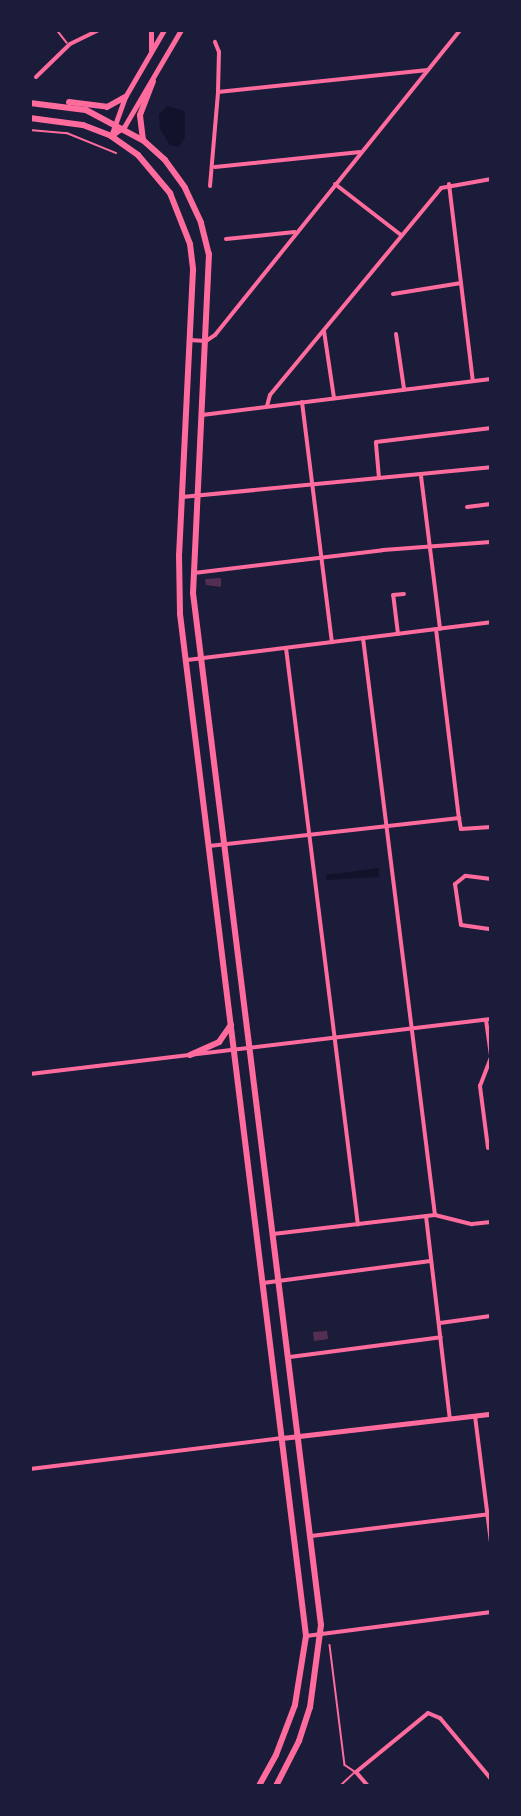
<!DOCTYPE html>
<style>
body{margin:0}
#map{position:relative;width:521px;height:1816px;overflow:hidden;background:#1b1b3a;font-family:"Public Sans",sans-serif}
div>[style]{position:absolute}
.water>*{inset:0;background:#12122b}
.building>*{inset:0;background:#542f53}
.path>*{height:1.5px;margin:-0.75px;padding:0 0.75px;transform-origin:0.75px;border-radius:0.75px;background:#ff6b9d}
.service>*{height:1.5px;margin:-0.75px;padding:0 0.75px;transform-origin:0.75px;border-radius:0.75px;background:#ff6b9d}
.minor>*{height:4px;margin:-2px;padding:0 2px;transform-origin:2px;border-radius:2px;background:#ff6b9d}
.tertiary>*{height:4.5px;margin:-2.25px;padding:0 2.25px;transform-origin:2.25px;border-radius:2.25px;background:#ff6b9d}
.secondary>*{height:5px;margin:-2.5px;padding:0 2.5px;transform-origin:2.5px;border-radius:2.5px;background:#ff6b9d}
.trunk>*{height:6px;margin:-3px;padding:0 3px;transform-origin:3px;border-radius:3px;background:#ff6b9d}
span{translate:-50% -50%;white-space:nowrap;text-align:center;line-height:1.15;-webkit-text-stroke:5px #1b1b3a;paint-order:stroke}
.frame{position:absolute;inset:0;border:32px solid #1b1b3a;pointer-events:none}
</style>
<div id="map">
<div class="water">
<i style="clip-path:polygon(167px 106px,185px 111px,185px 137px,179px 147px,170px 145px,160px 129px,159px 115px)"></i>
<i style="clip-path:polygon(379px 868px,379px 877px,326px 880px,326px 875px)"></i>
</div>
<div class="building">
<i style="clip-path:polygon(221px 578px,221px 587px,206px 585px,205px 579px)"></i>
<i style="clip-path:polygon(327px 1331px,328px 1339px,314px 1341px,313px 1332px)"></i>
</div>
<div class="path">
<i style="left:30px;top:130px;width:37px;rotate:5deg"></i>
<i style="left:67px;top:133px;width:53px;rotate:22.2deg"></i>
</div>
<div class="service">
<i style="left:57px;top:30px;width:16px;rotate:52deg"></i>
<i style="left:330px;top:1645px;width:121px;rotate:82.9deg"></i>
<i style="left:345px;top:1765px;width:11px;rotate:34deg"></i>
<i style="left:340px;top:1786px;width:19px;rotate:-43deg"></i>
</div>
<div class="minor">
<i style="left:36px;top:77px;width:47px;rotate:-44.1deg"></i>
<i style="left:70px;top:44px;width:32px;rotate:-26deg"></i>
<i style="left:218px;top:92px;width:211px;rotate:-6deg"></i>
<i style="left:215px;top:167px;width:146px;rotate:-5.9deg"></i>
<i style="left:335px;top:184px;width:83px;rotate:37.7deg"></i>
<i style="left:449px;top:184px;width:198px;rotate:83.1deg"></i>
<i style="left:210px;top:186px;width:94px;rotate:-85.1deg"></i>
<i style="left:218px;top:92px;width:40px;rotate:-88.6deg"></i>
<i style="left:219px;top:52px;width:11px;rotate:-112deg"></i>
<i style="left:226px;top:239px;width:69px;rotate:-5.8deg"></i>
<i style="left:393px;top:294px;width:69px;rotate:-9.2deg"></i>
<i style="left:324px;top:331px;width:68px;rotate:81.5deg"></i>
<i style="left:396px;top:334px;width:56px;rotate:81.7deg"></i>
<i style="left:189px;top:340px;width:17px;rotate:3deg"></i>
<i style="left:206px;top:341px;width:11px;rotate:-34deg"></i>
<i style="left:215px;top:335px;width:391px;rotate:-51.2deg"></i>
<i style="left:302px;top:402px;width:242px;rotate:82.9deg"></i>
<i style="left:267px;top:406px;width:11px;rotate:-75deg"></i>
<i style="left:270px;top:395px;width:268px;rotate:-50.4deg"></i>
<i style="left:441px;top:188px;width:51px;rotate:-10.2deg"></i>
<i style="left:202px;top:415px;width:291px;rotate:-7.1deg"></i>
<i style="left:421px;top:476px;width:154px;rotate:82.9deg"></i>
<i style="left:379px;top:478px;width:36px;rotate:-95deg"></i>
<i style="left:376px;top:442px;width:116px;rotate:-6.9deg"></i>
<i style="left:182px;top:497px;width:310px;rotate:-5.5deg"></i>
<i style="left:467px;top:507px;width:24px;rotate:-7deg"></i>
<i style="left:194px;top:573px;width:190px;rotate:-6.9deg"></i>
<i style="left:383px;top:550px;width:108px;rotate:-4.2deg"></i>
<i style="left:436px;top:629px;width:190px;rotate:83.1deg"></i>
<i style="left:398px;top:634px;width:39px;rotate:-97deg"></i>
<i style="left:393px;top:595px;width:11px;rotate:-5deg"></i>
<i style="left:363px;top:638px;width:581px;rotate:82.89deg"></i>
<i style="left:286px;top:648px;width:581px;rotate:82.89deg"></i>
<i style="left:187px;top:660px;width:306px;rotate:-7.1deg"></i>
<i style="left:209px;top:846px;width:252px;rotate:-6.4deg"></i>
<i style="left:459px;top:818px;width:11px;rotate:80deg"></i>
<i style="left:461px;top:829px;width:30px;rotate:-4deg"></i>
<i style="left:491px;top:879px;width:26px;rotate:-173deg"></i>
<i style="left:465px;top:876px;width:13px;rotate:141deg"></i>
<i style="left:455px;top:884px;width:41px;rotate:81.7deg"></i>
<i style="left:461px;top:925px;width:30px;rotate:8deg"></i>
<i style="left:486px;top:1020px;width:36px;rotate:82deg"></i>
<i style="left:30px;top:1074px;width:464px;rotate:-6.8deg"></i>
<i style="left:488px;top:1148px;width:63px;rotate:-97.4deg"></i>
<i style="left:480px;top:1086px;width:30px;rotate:-69deg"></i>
<i style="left:426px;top:1216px;width:204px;rotate:83.3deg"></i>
<i style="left:273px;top:1234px;width:163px;rotate:-6.7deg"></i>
<i style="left:435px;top:1215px;width:38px;rotate:14deg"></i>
<i style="left:472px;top:1224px;width:19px;rotate:-6deg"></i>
<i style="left:263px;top:1283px;width:169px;rotate:-7.5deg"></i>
<i style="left:440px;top:1323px;width:51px;rotate:-7.8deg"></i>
<i style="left:290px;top:1357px;width:152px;rotate:-7.5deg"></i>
<i style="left:475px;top:1416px;width:127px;rotate:82.8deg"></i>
<i style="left:30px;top:1469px;width:254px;rotate:-7deg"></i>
<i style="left:311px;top:1536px;width:181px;rotate:-7deg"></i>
<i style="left:306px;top:1636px;width:187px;rotate:-7.4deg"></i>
<i style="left:368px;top:1786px;width:18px;rotate:-131deg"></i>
<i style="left:356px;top:1772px;width:93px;rotate:-39.3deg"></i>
<i style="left:428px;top:1713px;width:13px;rotate:23deg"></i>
<i style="left:440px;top:1718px;width:80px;rotate:50.1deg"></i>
</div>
<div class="tertiary">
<i style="left:282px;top:1438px;width:210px;rotate:-6.6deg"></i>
</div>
<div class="secondary">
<i style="left:151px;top:30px;width:20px;rotate:90deg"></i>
<i style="left:111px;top:136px;width:16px;rotate:-35deg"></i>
<i style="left:124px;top:127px;width:113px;rotate:-59.6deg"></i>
<i style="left:111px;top:136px;width:41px;rotate:-70.3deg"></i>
<i style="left:125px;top:97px;width:78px;rotate:-59.8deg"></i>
</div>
<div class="trunk">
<i style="left:69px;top:102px;width:38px;rotate:7deg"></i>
<i style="left:107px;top:107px;width:21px;rotate:-29deg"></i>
<i style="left:30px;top:103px;width:56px;rotate:7.1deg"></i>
<i style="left:86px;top:110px;width:66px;rotate:28.1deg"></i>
<i style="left:144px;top:141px;width:28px;rotate:42deg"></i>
<i style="left:165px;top:160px;width:34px;rotate:54deg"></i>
<i style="left:185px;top:188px;width:38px;rotate:65deg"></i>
<i style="left:201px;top:223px;width:32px;rotate:76deg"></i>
<i style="left:209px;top:254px;width:339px;rotate:92.7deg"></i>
<i style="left:193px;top:593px;width:1040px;rotate:82.93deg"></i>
<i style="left:321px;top:1625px;width:83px;rotate:97.6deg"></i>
<i style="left:310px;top:1707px;width:36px;rotate:108deg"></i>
<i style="left:299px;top:1741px;width:51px;rotate:117.1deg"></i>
<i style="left:30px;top:118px;width:53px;rotate:7.5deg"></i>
<i style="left:83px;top:125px;width:30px;rotate:21deg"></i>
<i style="left:111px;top:136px;width:33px;rotate:35deg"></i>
<i style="left:138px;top:155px;width:50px;rotate:49.9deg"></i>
<i style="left:170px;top:193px;width:55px;rotate:68.6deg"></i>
<i style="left:190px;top:244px;width:26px;rotate:83deg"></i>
<i style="left:193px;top:270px;width:285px;rotate:92.8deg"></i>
<i style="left:179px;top:555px;width:59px;rotate:89deg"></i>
<i style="left:180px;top:614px;width:1030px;rotate:82.97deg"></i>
<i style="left:306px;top:1636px;width:70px;rotate:99.1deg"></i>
<i style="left:295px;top:1705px;width:53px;rotate:110.8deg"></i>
<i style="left:276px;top:1755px;width:35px;rotate:119deg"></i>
<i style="left:143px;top:140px;width:25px;rotate:-97deg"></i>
<i style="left:140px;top:115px;width:36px;rotate:-69deg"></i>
<i style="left:190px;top:1055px;width:32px;rotate:-24deg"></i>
<i style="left:219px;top:1042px;width:21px;rotate:-55deg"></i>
</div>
<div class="frame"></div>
</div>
